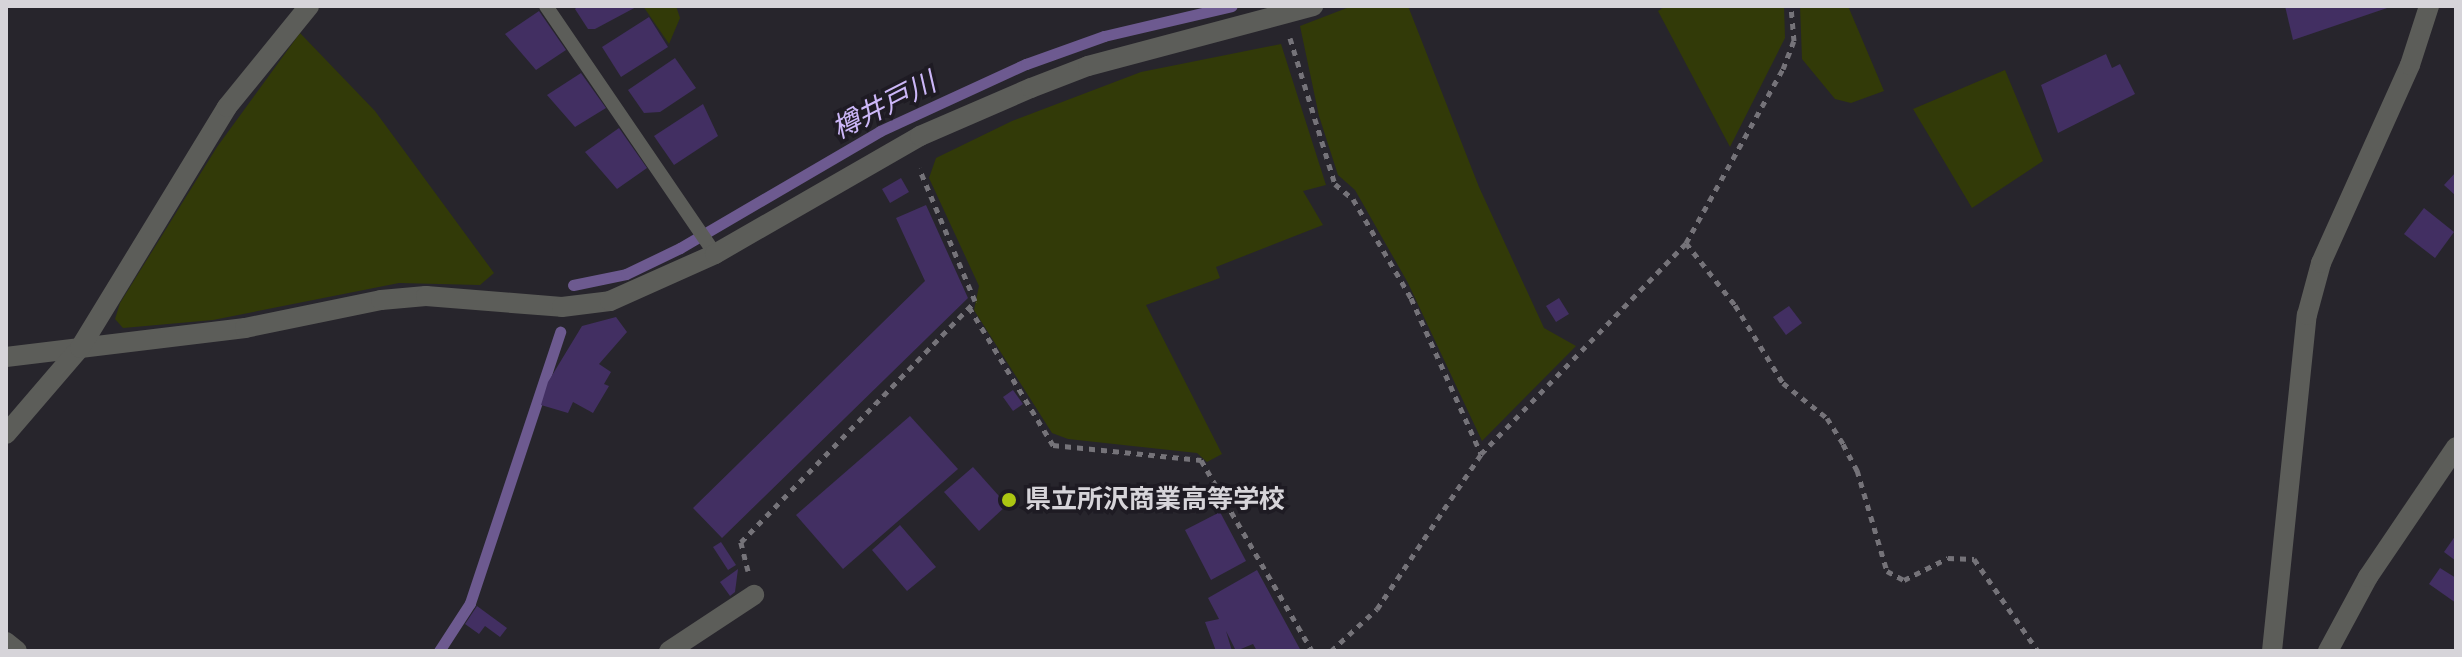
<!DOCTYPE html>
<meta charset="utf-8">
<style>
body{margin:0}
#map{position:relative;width:2462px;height:657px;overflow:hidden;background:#27252c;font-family:Karla,"Noto Sans JP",sans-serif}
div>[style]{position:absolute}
.green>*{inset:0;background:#323a08}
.stream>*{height:11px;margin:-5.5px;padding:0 5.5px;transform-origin:5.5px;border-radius:5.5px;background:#6d5a90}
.building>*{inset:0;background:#422f62}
.path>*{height:5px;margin-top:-2.5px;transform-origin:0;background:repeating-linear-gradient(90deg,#757379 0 6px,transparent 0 12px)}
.service>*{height:14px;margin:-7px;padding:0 7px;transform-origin:7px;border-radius:7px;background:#5c5d59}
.minor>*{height:20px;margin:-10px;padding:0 10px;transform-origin:10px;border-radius:10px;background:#5c5d59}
.dots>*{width:22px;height:22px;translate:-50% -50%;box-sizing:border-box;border:4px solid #1e1b23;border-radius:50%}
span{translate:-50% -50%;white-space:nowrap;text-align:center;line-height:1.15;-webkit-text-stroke:7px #1e1b23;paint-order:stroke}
.poi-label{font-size:26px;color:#d6d4d9;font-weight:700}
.left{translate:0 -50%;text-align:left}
.water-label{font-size:28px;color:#ccb7f8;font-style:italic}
.frame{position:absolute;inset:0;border:8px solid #d6d4d9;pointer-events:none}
</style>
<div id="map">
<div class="green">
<i style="clip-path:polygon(643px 6px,676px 6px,680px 18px,669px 44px)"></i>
<i style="clip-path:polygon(1352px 6px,1408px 6px,1479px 187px,1544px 328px,1576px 346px,1482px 441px,1408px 283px,1355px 190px,1338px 175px,1319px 116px,1300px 26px)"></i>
<i style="clip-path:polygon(1665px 6px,1784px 6px,1785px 38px,1730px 147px,1658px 11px)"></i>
<i style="clip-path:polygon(1800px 6px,1848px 6px,1884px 91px,1851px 103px,1835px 99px,1802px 59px)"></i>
<i style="clip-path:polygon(300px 33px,375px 111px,494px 273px,480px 285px,399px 283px,213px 320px,123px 328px,115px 319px,120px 303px,217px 147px)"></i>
<i style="clip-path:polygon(1281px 44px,1326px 185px,1303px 191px,1323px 225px,1216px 267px,1220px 278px,1146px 305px,1222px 454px,1207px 462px,1197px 453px,1068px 439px,1052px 433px,974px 310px,979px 286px,929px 178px,936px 158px,1012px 121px,1141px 72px)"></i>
<i style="clip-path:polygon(2005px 70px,2043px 161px,1972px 208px,1913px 109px)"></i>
</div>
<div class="stream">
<i style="left:573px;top:285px;width:54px;rotate:-11.7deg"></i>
<i style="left:626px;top:274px;width:60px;rotate:-25.7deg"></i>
<i style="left:680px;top:248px;width:232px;rotate:-30.3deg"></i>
<i style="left:880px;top:131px;width:161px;rotate:-24.7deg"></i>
<i style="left:1026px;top:64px;width:83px;rotate:-19.7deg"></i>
<i style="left:1104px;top:36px;width:131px;rotate:-13.2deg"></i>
<i style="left:439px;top:651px;width:57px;rotate:-57.1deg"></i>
<i style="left:470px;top:603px;width:286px;rotate:-71.6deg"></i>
</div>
<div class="building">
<i style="clip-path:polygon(578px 6px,638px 6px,595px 29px,588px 29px,575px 9px)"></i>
<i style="clip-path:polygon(2285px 6px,2390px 6px,2390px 7px,2293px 40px)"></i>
<i style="clip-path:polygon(539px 11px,566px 50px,536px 70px,505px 34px)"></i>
<i style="clip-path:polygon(649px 17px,668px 47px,621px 77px,602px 47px)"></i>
<i style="clip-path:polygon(2106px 54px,2112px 68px,2120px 64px,2135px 94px,2058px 133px,2041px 85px)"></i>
<i style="clip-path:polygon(675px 58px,696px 88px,660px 112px,644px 113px,628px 90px)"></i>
<i style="clip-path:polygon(581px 73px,606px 108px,575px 127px,547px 95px)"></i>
<i style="clip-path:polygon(703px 104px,718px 136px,674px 165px,654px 136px)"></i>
<i style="clip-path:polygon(619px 128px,647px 168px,617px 189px,585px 152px)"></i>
<i style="clip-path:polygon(2456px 172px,2456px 196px,2444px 185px)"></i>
<i style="clip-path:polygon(901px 178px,909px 192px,890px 203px,882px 189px)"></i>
<i style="clip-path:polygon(926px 205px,968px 298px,722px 538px,693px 508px,925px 281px,896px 218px)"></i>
<i style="clip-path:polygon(2424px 208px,2454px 232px,2435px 258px,2404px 234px)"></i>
<i style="clip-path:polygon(1559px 298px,1569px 314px,1556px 322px,1546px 306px)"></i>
<i style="clip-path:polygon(1789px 306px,1802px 323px,1786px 335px,1773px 317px)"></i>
<i style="clip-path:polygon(616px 317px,627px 332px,599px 364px,611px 372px,604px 384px,609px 386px,593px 413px,573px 402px,568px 413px,541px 405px,548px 382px,582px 326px)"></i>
<i style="clip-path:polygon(1013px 390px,1023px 404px,1013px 411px,1003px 397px)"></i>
<i style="clip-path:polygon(910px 416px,958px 469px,843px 569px,796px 515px)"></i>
<i style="clip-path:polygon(973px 467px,1007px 505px,979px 531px,944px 492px)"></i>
<i style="clip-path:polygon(1220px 512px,1246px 561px,1211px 580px,1185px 530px)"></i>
<i style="clip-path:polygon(900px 525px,936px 567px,907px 591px,872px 550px)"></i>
<i style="clip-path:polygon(2456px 535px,2456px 561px,2444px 552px)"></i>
<i style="clip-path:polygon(721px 542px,736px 565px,728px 570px,713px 547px)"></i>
<i style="clip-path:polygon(2440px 568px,2456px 578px,2456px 603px,2429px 584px)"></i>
<i style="clip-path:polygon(738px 569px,735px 592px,730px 596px,720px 582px)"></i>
<i style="clip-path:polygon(1257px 570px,1301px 651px,1257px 651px,1253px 644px,1236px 651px,1226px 631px,1232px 651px,1216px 651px,1205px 622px,1219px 619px,1208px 598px)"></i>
<i style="clip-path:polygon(477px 606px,507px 628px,500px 637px,485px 626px,479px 634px,465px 624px)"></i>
</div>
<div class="path">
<i style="left:1290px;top:38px;width:153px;rotate:72.9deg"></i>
<i style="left:1335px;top:184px;width:23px;rotate:40deg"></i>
<i style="left:1353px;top:199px;width:115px;rotate:59.6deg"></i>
<i style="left:1411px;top:298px;width:171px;rotate:65.8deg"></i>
<i style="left:1686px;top:243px;width:79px;rotate:51.7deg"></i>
<i style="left:1735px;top:305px;width:92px;rotate:58.4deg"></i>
<i style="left:1783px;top:383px;width:56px;rotate:38.5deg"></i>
<i style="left:1827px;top:418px;width:31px;rotate:58deg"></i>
<i style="left:1843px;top:444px;width:30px;rotate:62deg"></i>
<i style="left:1857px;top:470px;width:105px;rotate:73.5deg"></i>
<i style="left:1887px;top:571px;width:19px;rotate:28deg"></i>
<i style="left:1904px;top:580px;width:49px;rotate:-26.6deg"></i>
<i style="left:1948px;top:558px;width:26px;rotate:2deg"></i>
<i style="left:1974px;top:559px;width:112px;rotate:55.2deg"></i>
<i style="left:969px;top:307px;width:162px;rotate:58.7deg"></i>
<i style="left:1053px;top:445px;width:149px;rotate:5.8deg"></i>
<i style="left:1201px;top:460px;width:221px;rotate:59.8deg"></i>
<i style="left:748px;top:571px;width:30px;rotate:-104deg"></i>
<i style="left:741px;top:542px;width:336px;rotate:-45.8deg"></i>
<i style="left:975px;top:301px;width:144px;rotate:-112.8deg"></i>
<i style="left:1331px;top:651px;width:62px;rotate:-42.4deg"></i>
<i style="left:1377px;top:609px;width:187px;rotate:-56.1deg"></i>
<i style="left:1481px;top:454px;width:294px;rotate:-45.8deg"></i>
<i style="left:1686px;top:243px;width:199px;rotate:-60.9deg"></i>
<i style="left:1783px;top:69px;width:30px;rotate:-69deg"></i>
<i style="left:1794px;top:41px;width:35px;rotate:-95deg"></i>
</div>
<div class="service">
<i style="left:546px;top:6px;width:300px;rotate:55.7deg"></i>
</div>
<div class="minor">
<i style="left:6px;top:357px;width:241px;rotate:-6.9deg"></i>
<i style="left:245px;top:328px;width:139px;rotate:-11.6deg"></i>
<i style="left:381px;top:300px;width:45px;rotate:-5.1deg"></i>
<i style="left:426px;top:296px;width:136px;rotate:4.6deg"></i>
<i style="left:562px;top:307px;width:48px;rotate:-7.1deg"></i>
<i style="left:610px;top:301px;width:115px;rotate:-24.1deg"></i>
<i style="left:715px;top:254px;width:237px;rotate:-29.9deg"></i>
<i style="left:920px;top:136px;width:121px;rotate:-23.4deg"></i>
<i style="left:1031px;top:88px;width:61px;rotate:-21.1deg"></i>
<i style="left:1088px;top:66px;width:233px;rotate:-14.9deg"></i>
<i style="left:6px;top:434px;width:113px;rotate:-49.3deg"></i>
<i style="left:80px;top:348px;width:282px;rotate:-58.6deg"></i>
<i style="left:227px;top:107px;width:130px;rotate:-50.9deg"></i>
<i style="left:6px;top:642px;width:14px;rotate:39deg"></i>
<i style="left:669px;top:651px;width:102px;rotate:-33.4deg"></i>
<i style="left:2272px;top:651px;width:338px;rotate:-84.1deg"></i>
<i style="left:2307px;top:315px;width:54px;rotate:-74.9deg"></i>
<i style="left:2321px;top:263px;width:217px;rotate:-65.8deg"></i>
<i style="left:2410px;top:65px;width:62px;rotate:-72.1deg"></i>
<i style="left:2328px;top:651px;width:84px;rotate:-61.6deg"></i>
<i style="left:2368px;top:577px;width:157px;rotate:-55.9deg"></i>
</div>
<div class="dots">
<i style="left:1009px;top:500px;background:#acc612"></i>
</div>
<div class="poi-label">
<span class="left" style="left:1025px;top:500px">県立所沢商業高等学校</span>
</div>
<div class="water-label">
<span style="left:884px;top:106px;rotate:-27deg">樽井戸川</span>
</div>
<div class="frame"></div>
</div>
